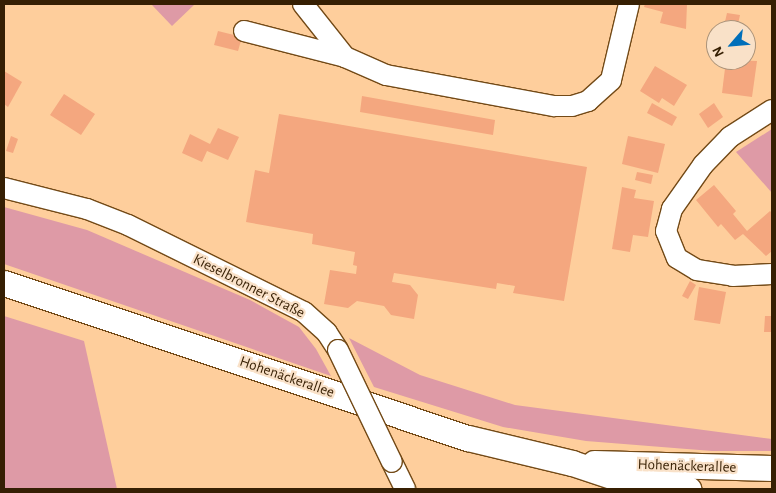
<!DOCTYPE html>
<meta charset="utf-8">
<style>
body{margin:0}
#map{position:relative;width:776px;height:493px;overflow:hidden;background:#fece9c;font-family:"Alegreya Sans",sans-serif}
div>[style]{position:absolute}
.green>*{inset:0;background:#de9aa6}
.building>*{inset:0;background:#f4a77f}
.roads{filter:drop-shadow(1px 0 #734a17) drop-shadow(-1px 0 #734a17) drop-shadow(0 1px #734a17) drop-shadow(0 -1px #734a17)}
.minor>*{height:20px;margin:-10px;padding:0 10px;transform-origin:10px;border-radius:10px;background:#fff}
.major>*{height:25px;margin:-12.5px;padding:0 12.5px;transform-origin:12.5px;border-radius:12.5px;background:#fff}
.bridges{filter:drop-shadow(1px 0 #734a17) drop-shadow(-1px 0 #734a17) drop-shadow(0 1px #734a17) drop-shadow(0 -1px #734a17)}
.minor-bridge>*{height:20px;margin:-10px;padding:0 10px;transform-origin:10px;border-radius:10px;background:#fff}
span{translate:-50% -50%;white-space:nowrap;text-align:center;line-height:1.15;-webkit-text-stroke:4.5px #f9e1c8;paint-order:stroke}
.street-label{font-size:15px;color:#361f03}
.frame{position:absolute;inset:0;border:5px solid #361f03;pointer-events:none}
.north{position:absolute;left:706px;top:20px;width:50px;height:50px;box-sizing:border-box;background:#f9e1c8;border:1px solid #ab9379;border-radius:50%;rotate:243deg;font-size:14px;font-weight:700;line-height:20px;text-align:center;color:#361f03}
.north::after{content:'';display:block;margin:auto;width:18px;height:22px;background:#006fba;clip-path:polygon(50% 0,100% 100%,50% 72%,0 100%)}
</style>
<div id="map">
<div class="green">
<i style="clip-path:polygon(151px 4px,195px 4px,172px 26px)"></i>
<i style="clip-path:polygon(772px 129px,772px 193px,736px 152px)"></i>
<i style="clip-path:polygon(4px 207px,87px 230px,250px 300px,299px 327px,316px 349px,331px 376px,4px 264px)"></i>
<i style="clip-path:polygon(4px 316px,84px 341px,117px 489px,4px 489px)"></i>
<i style="clip-path:polygon(349px 338px,420px 375px,515px 405px,772px 439px,772px 451px,712px 451px,586px 441px,503px 427px,374px 387px)"></i>
</div>
<div class="building">
<i style="clip-path:polygon(645px 4px,687px 4px,686px 29px,660px 23px,663px 12px,644px 7px)"></i>
<i style="clip-path:polygon(727px 13px,740px 15px,737px 29px,724px 26px)"></i>
<i style="clip-path:polygon(218px 31px,242px 37px,238px 51px,214px 45px)"></i>
<i style="clip-path:polygon(726px 60px,757px 61px,752px 97px,722px 93px)"></i>
<i style="clip-path:polygon(655px 66px,687px 85px,674px 106px,662px 98px,659px 103px,640px 91px)"></i>
<i style="clip-path:polygon(4px 71px,22px 82px,8px 107px,4px 104px)"></i>
<i style="clip-path:polygon(64px 94px,95px 114px,81px 135px,50px 115px)"></i>
<i style="clip-path:polygon(362px 96px,495px 120px,493px 135px,360px 112px)"></i>
<i style="clip-path:polygon(652px 103px,677px 117px,672px 126px,647px 113px)"></i>
<i style="clip-path:polygon(714px 103px,723px 117px,708px 128px,699px 114px)"></i>
<i style="clip-path:polygon(279px 114px,587px 167px,564px 301px,513px 293px,515px 286px,497px 283px,496px 289px,394px 273px,392px 282px,410px 285px,418px 295px,414px 319px,391px 315px,384px 306px,357px 301px,348px 308px,324px 304px,330px 270px,356px 274px,357px 266px,353px 265px,355px 252px,312px 244px,313px 234px,246px 222px,255px 170px,269px 173px)"></i>
<i style="clip-path:polygon(218px 128px,239px 137px,228px 160px,207px 151px,202px 162px,182px 153px,190px 134px,210px 144px)"></i>
<i style="clip-path:polygon(11px 136px,18px 139px,13px 153px,6px 151px)"></i>
<i style="clip-path:polygon(628px 136px,665px 144px,658px 173px,622px 164px)"></i>
<i style="clip-path:polygon(637px 172px,653px 175px,651px 184px,635px 180px)"></i>
<i style="clip-path:polygon(714px 185px,736px 211px,733px 214px,747px 231px,770px 211px,772px 213px,772px 251px,766px 256px,743px 234px,735px 240px,721px 224px,718px 227px,696px 200px)"></i>
<i style="clip-path:polygon(622px 187px,636px 190px,634px 198px,654px 201px,648px 237px,633px 235px,630px 252px,612px 249px)"></i>
<i style="clip-path:polygon(690px 281px,696px 285px,688px 299px,682px 296px)"></i>
<i style="clip-path:polygon(699px 287px,726px 292px,720px 324px,694px 320px)"></i>
<i style="clip-path:polygon(765px 316px,772px 316px,772px 332px,764px 332px)"></i>
</div>
<div class="roads">
<div class="minor">
<i style="left:303px;top:4px;width:68px;rotate:51.6deg"></i>
<i style="left:244px;top:31px;width:104px;rotate:14.4deg"></i>
<i style="left:345px;top:57px;width:45px;rotate:23.7deg"></i>
<i style="left:386px;top:75px;width:171px;rotate:10.5deg"></i>
<i style="left:554px;top:106px;width:18px"></i>
<i style="left:572px;top:106px;width:17px;rotate:-17deg"></i>
<i style="left:588px;top:101px;width:31px;rotate:-42deg"></i>
<i style="left:611px;top:80px;width:78px;rotate:-76.7deg"></i>
<i style="left:772px;top:110px;width:50px;rotate:147.3deg"></i>
<i style="left:730px;top:137px;width:39px;rotate:134deg"></i>
<i style="left:703px;top:165px;width:54px;rotate:125.2deg"></i>
<i style="left:672px;top:209px;width:23px;rotate:105deg"></i>
<i style="left:666px;top:231px;width:29px;rotate:68deg"></i>
<i style="left:677px;top:258px;width:23px;rotate:31deg"></i>
<i style="left:697px;top:270px;width:36px;rotate:9deg"></i>
<i style="left:733px;top:276px;width:39px;rotate:-3deg"></i>
<i style="left:4px;top:188px;width:86px;rotate:14.2deg"></i>
<i style="left:87px;top:209px;width:44px;rotate:21.3deg"></i>
<i style="left:128px;top:225px;width:196px;rotate:26.3deg"></i>
<i style="left:304px;top:312px;width:31px;rotate:42deg"></i>
<i style="left:327px;top:333px;width:20px;rotate:57deg"></i>
<i style="left:392px;top:462px;width:30px;rotate:64deg"></i>
</div>
<div class="major">
<i style="left:4px;top:283px;width:489px;rotate:18.5deg"></i>
<i style="left:468px;top:438px;width:107px;rotate:13.5deg"></i>
<i style="left:572px;top:463px;width:57px;rotate:18.4deg"></i>
<i style="left:626px;top:481px;width:63px;rotate:7.4deg"></i>
<i style="left:594px;top:463px;width:178px;rotate:1.6deg"></i>
</div>
</div>
<div class="bridges">
<div class="minor-bridge">
<i style="left:338px;top:350px;width:124px;rotate:64.3deg"></i>
</div>
</div>
<div class="street-label">
<span style="left:249px;top:286px;rotate:27deg">Kieselbronner Straße</span>
<span style="left:287px;top:377px;rotate:19deg">Hohenäckerallee</span>
<span style="left:687px;top:466px;rotate:2deg">Hohenäckerallee</span>
</div>
<div class="frame"></div>
<div class="north">N</div>
</div>
